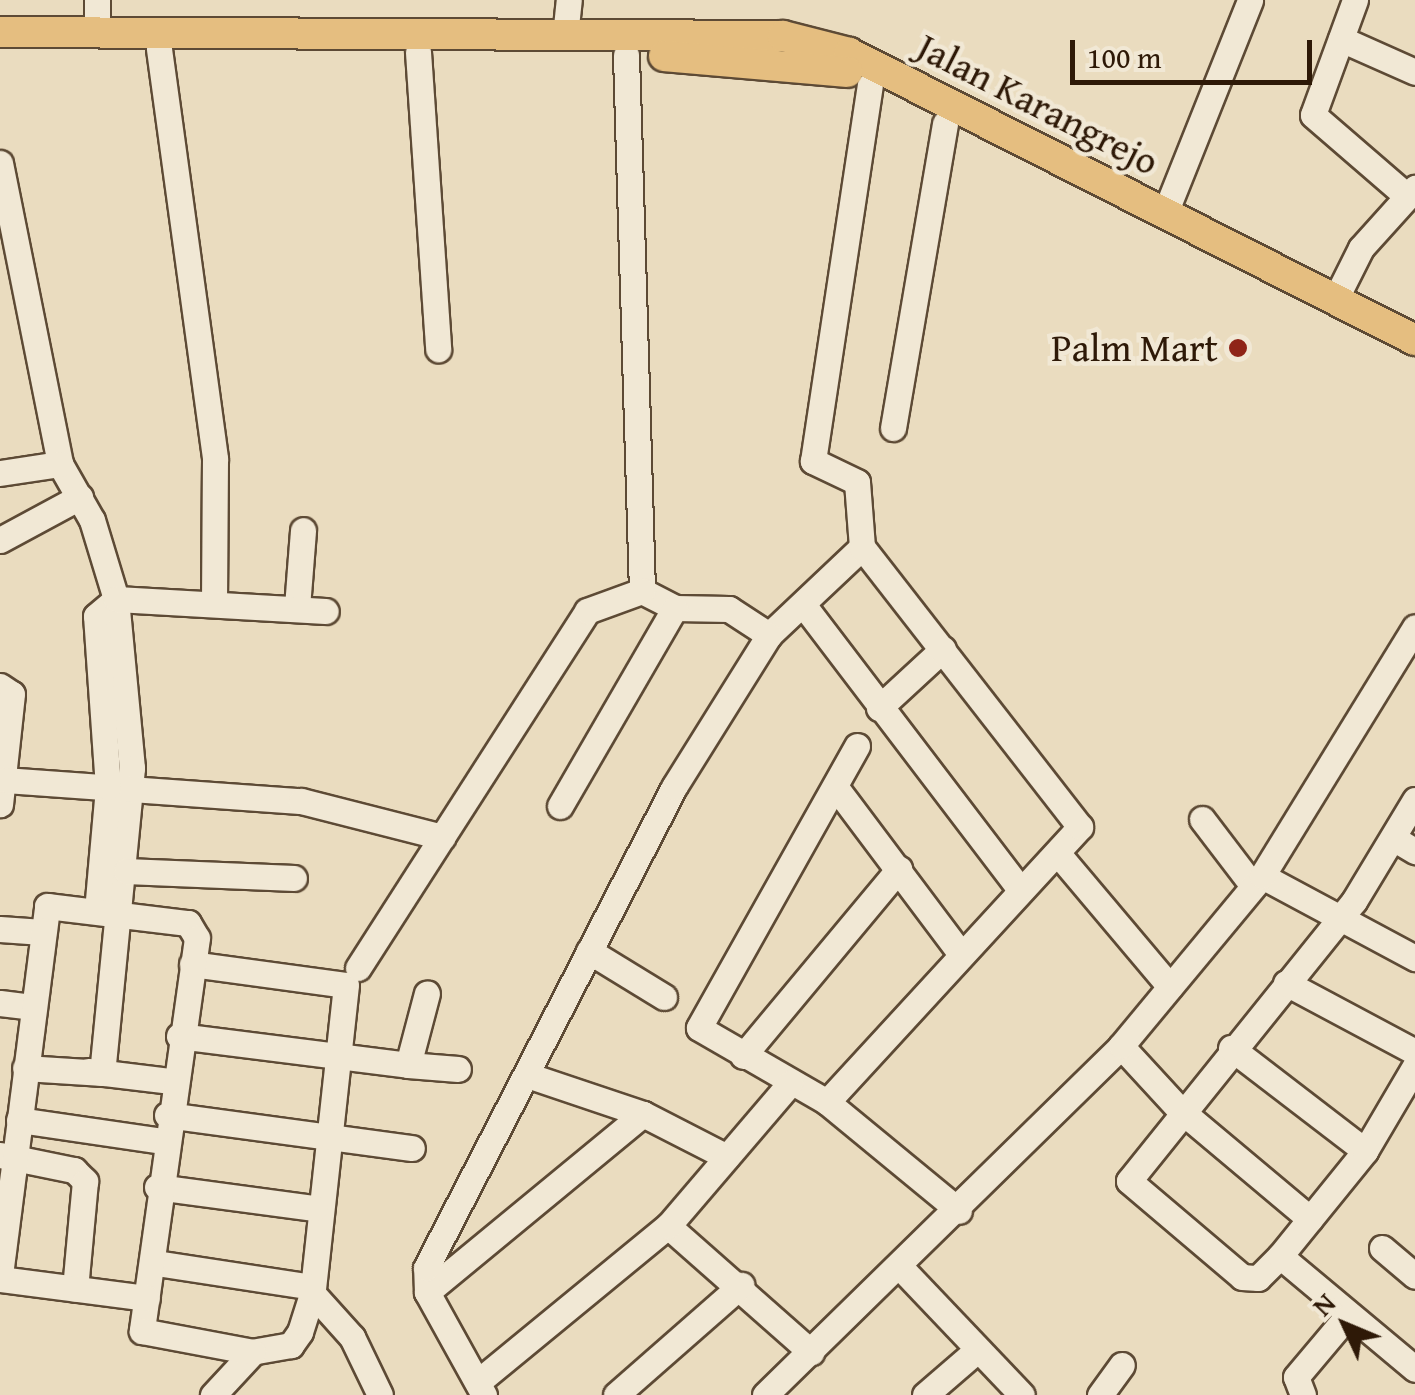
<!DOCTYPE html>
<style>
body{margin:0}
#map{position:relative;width:1415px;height:1395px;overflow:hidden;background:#eadcbf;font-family:"Gentium Book Plus",serif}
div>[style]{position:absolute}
.roads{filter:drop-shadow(2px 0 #5d4a35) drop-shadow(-2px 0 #5d4a35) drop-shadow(0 2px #5d4a35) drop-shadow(0 -2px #5d4a35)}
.minor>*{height:25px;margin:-12.5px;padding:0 12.5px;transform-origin:12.5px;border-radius:12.5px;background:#f1e8d5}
.major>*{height:30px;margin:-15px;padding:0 15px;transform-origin:15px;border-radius:15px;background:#e5be80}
.dots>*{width:28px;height:28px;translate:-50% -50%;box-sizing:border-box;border:5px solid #f1e8d5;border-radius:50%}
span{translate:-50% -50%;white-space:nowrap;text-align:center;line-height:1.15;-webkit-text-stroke:9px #f1e8d5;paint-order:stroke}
.street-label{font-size:38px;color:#2e1907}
.poi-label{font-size:38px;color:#2e1907}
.right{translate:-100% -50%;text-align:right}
.north{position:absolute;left:1295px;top:1275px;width:100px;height:100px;-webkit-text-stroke:8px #f1e8d5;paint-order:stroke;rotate:314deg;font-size:28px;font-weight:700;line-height:40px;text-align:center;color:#2e1907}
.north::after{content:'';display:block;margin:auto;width:35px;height:45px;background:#2e1907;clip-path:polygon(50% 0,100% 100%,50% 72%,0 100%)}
.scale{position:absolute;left:1070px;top:40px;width:242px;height:45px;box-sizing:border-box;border:5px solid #2e1907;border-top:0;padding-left:12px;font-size:30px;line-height:35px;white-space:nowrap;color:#2e1907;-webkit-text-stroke:8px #f1e8d5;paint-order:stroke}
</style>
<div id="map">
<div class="roads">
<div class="minor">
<i style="left:97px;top:0;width:32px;rotate:90deg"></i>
<i style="left:1355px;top:0;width:122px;rotate:110.1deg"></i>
<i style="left:1313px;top:115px;width:125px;rotate:40.8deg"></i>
<i style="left:565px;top:36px;width:36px;rotate:-84deg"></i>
<i style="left:1341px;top:39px;width:81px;rotate:24deg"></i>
<i style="left:159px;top:49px;width:414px;rotate:82.2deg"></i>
<i style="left:215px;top:459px;width:143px;rotate:90.4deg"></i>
<i style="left:418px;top:52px;width:298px;rotate:86.1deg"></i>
<i style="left:626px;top:55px;width:536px;rotate:88.29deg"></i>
<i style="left:642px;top:591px;width:37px;rotate:27deg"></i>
<i style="left:675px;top:608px;width:54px;rotate:1.1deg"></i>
<i style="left:729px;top:609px;width:48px;rotate:33deg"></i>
<i style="left:769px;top:635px;width:128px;rotate:-43.4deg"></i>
<i style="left:0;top:163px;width:307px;rotate:78.7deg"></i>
<i style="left:60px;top:464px;width:64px;rotate:60.3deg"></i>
<i style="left:92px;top:520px;width:83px;rotate:73.1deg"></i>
<i style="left:116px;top:599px;width:170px;rotate:84.6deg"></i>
<i style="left:132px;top:768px;width:306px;rotate:95.6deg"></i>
<i style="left:102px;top:1073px;width:77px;rotate:-176.3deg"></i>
<i style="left:1165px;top:213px;width:229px;rotate:-68.2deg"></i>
<i style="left:1335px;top:300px;width:58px;rotate:-63.4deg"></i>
<i style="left:1361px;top:248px;width:81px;rotate:-48deg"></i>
<i style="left:893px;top:428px;width:309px;rotate:-80.3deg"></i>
<i style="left:0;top:473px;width:61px;rotate:-8.5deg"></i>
<i style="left:0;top:540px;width:91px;rotate:-28.3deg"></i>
<i style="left:297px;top:607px;width:77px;rotate:-85.5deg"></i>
<i style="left:805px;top:607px;width:353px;rotate:52.7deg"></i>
<i style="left:0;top:686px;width:14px;rotate:34deg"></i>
<i style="left:12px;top:694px;width:111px;rotate:96.2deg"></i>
<i style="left:879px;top:708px;width:87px;rotate:-42.7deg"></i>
<i style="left:857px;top:746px;width:323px;rotate:119.3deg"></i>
<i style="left:699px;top:1028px;width:148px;rotate:30deg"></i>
<i style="left:827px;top:1102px;width:171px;rotate:39.5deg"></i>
<i style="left:5px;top:780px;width:297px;rotate:4.1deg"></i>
<i style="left:301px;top:801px;width:146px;rotate:14.3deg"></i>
<i style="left:837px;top:789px;width:201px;rotate:53.1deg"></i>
<i style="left:1415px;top:800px;width:118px;rotate:121.1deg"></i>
<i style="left:1354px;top:901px;width:359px;rotate:128.8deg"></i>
<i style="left:1129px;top:1181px;width:148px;rotate:40.3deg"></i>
<i style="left:1242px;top:1277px;width:16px;rotate:4deg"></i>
<i style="left:1258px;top:1278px;width:31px;rotate:-45deg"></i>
<i style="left:1280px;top:1256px;width:176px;rotate:39.9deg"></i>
<i style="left:560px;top:806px;width:229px;rotate:-59.9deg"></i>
<i style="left:1202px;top:819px;width:84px;rotate:52.7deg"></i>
<i style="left:1393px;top:838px;width:26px;rotate:31deg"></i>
<i style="left:1059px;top:855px;width:172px;rotate:49.9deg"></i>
<i style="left:126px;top:871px;width:168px;rotate:2.4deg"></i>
<i style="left:1262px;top:876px;width:174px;rotate:28.2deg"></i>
<i style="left:97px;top:911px;width:124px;rotate:-84.9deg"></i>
<i style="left:108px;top:787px;width:171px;rotate:-94deg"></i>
<i style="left:96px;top:616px;width:26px;rotate:-40deg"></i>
<i style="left:116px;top:599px;width:210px;rotate:3.3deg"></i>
<i style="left:0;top:929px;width:39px;rotate:4deg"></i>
<i style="left:589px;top:951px;width:88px;rotate:31.5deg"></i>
<i style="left:192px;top:964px;width:155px;rotate:7.8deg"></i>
<i style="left:346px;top:985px;width:308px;rotate:96.2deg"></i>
<i style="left:313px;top:1291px;width:43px;rotate:107.6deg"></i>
<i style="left:300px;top:1332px;width:16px;rotate:125deg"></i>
<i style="left:291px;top:1345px;width:39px;rotate:170deg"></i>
<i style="left:253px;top:1352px;width:59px;rotate:132.9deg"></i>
<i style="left:358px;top:968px;width:424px;rotate:-57.3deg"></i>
<i style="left:587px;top:611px;width:59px;rotate:-20deg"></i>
<i style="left:1286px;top:983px;width:146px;rotate:28.1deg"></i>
<i style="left:0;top:1003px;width:32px;rotate:7deg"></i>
<i style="left:179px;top:1036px;width:231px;rotate:7.2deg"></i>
<i style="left:408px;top:1065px;width:74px;rotate:-75.2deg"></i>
<i style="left:1121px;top:1046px;width:86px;rotate:47.4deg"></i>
<i style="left:1179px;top:1109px;width:171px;rotate:40deg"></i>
<i style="left:1231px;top:1048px;width:169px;rotate:37.5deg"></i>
<i style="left:743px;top:1056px;width:244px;rotate:-50.2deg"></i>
<i style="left:408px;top:1065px;width:50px;rotate:4.6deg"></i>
<i style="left:88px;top:1071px;width:84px;rotate:6.9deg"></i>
<i style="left:527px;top:1075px;width:122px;rotate:18.6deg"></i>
<i style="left:643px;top:1114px;width:94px;rotate:27.1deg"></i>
<i style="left:827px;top:1102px;width:374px;rotate:-47.4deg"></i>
<i style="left:1080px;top:827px;width:355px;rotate:-127.9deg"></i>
<i style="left:862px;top:547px;width:65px;rotate:-94.4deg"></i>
<i style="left:857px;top:482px;width:49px;rotate:-154.5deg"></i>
<i style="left:813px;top:461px;width:380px;rotate:-81.4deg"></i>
<i style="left:167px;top:1115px;width:247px;rotate:7.7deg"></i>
<i style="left:19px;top:1120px;width:146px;rotate:8.3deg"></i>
<i style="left:0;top:1155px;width:76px;rotate:11.5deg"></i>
<i style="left:74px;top:1170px;width:16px;rotate:45deg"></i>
<i style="left:85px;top:1181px;width:108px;rotate:95.3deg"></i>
<i style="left:157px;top:1187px;width:159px;rotate:7.6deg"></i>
<i style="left:668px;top:1226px;width:191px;rotate:41.4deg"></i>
<i style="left:1382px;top:1248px;width:43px;rotate:40.3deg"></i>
<i style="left:1280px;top:1256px;width:135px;rotate:-51deg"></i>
<i style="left:1365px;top:1151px;width:99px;rotate:-59.5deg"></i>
<i style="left:156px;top:1263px;width:152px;rotate:8.7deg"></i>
<i style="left:306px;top:1286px;width:69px;rotate:48deg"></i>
<i style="left:352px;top:1337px;width:64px;rotate:64.2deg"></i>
<i style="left:901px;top:1268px;width:175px;rotate:46.4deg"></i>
<i style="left:0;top:1275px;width:372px;rotate:-82.7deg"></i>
<i style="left:47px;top:906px;width:142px;rotate:6.9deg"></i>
<i style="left:188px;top:923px;width:17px;rotate:59deg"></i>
<i style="left:197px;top:938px;width:397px;rotate:98deg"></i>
<i style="left:142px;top:1331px;width:113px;rotate:10.7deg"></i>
<i style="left:0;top:1279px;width:148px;rotate:7.4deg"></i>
<i style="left:427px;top:1292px;width:280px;rotate:-39.5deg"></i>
<i style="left:479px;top:1381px;width:244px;rotate:-39.4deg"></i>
<i style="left:668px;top:1226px;width:188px;rotate:-49.5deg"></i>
<i style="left:484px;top:1395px;width:118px;rotate:-119deg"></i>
<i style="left:427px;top:1292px;width:24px;rotate:-92deg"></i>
<i style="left:426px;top:1268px;width:541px;rotate:-62.72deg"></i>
<i style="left:674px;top:787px;width:179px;rotate:-58deg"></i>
<i style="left:616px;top:1395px;width:167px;rotate:-41.3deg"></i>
<i style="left:765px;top:1395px;width:499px;rotate:-44.4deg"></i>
<i style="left:1121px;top:1046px;width:221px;rotate:-50.3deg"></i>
<i style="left:1262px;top:876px;width:292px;rotate:-58.4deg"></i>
<i style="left:925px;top:1395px;width:67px;rotate:-40.8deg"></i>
<i style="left:1100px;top:1395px;width:37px;rotate:-54deg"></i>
<i style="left:1303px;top:1395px;width:19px;rotate:-111deg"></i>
<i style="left:1296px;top:1377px;width:82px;rotate:-49.9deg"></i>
</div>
<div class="major">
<i style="left:0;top:32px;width:783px;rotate:0.29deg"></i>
<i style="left:783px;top:36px;width:68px;rotate:14.4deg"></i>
<i style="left:849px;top:53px;width:635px;rotate:26.89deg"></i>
<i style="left:664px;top:56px;width:184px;rotate:5deg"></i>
</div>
</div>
<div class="dots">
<i style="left:1238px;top:348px;background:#8f2418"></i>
</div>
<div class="street-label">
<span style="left:1038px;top:104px;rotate:27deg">Jalan Karangrejo</span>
</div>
<div class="poi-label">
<span class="right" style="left:1218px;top:348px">Palm Mart</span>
</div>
<div class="north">N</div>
<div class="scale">100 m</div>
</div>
